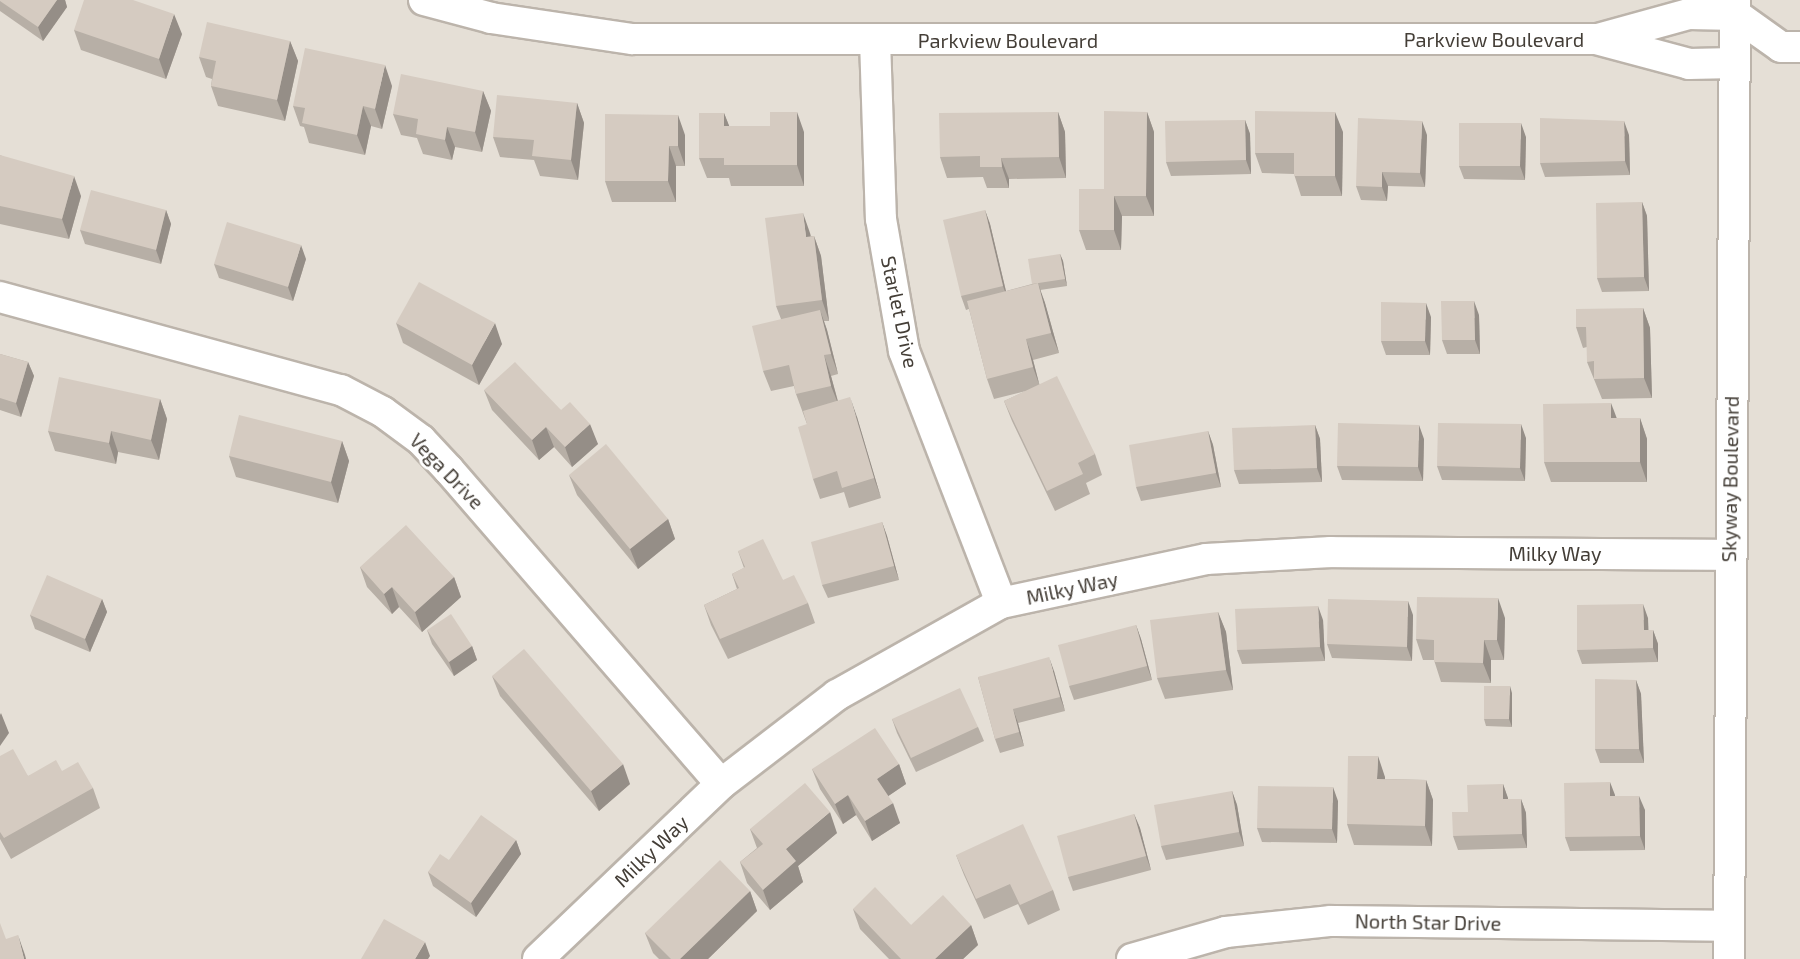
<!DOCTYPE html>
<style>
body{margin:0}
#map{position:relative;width:1800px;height:959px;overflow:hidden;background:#f2eee8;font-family:"Exo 2",sans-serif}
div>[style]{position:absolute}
.residential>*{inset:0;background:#e5dfd6}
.roads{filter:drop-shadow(2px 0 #bcb4ab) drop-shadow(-2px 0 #bcb4ab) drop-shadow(0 2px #bcb4ab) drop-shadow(0 -2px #bcb4ab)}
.minor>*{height:30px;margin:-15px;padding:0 15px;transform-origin:15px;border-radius:15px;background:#fff}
.wall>*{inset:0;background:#b7afa6}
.shaded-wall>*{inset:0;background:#958e87}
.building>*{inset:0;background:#d5cbc1}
span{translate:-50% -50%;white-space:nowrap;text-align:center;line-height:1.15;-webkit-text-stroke:6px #fff;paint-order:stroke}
.street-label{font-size:20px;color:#443e37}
</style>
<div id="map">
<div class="residential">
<i style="clip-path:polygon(0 0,1800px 0,1800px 959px,0 959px)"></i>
</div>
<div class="roads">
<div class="minor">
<i style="left:424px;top:0;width:69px;rotate:15deg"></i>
<i style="left:491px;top:18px;width:143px;rotate:8.5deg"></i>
<i style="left:632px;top:39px;width:964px"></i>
<i style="left:1596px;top:39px;width:96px;rotate:15deg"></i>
<i style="left:1689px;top:64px;width:46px;rotate:-1.2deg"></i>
<i style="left:1598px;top:39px;width:94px;rotate:-15.4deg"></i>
<i style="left:1689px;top:14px;width:47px;rotate:1.2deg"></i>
<i style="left:1736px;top:15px;width:55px;rotate:35.4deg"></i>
<i style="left:1781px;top:47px;width:19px"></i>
<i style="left:875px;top:40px;width:179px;rotate:88.1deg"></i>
<i style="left:881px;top:219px;width:134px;rotate:80.1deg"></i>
<i style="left:904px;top:351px;width:270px;rotate:68.9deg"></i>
<i style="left:0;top:297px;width:353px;rotate:15.3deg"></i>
<i style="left:341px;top:390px;width:47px;rotate:27.6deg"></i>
<i style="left:383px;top:412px;width:47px;rotate:36.4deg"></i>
<i style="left:421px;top:440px;width:41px;rotate:47deg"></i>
<i style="left:449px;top:470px;width:415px;rotate:49.1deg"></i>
<i style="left:538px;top:959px;width:253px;rotate:-43.7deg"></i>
<i style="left:721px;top:784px;width:146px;rotate:-37.5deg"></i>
<i style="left:837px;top:695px;width:188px;rotate:-29.3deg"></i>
<i style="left:1001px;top:603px;width:210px;rotate:-12.1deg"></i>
<i style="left:1206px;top:559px;width:125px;rotate:-3.2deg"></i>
<i style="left:1331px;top:552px;width:398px;rotate:0.4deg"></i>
<i style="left:1132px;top:959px;width:98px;rotate:-16deg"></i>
<i style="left:1226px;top:932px;width:106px;rotate:-6deg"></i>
<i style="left:1331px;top:921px;width:398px;rotate:0.7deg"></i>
<i style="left:1729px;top:959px;width:959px;rotate:-89.64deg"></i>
</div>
</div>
<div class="wall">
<i style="clip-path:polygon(0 0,65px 0,67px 7px,43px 41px,0 11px)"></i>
<i style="clip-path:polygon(74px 30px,182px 34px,166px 79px,81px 50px)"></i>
<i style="clip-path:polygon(290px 41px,298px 61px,285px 121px,218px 106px,211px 86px,212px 79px,206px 77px,199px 57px)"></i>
<i style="clip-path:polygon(392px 86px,382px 129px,371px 126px,365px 155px,309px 143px,304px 127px,300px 126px,293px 106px)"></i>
<i style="clip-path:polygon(483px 91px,491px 111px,482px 152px,455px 147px,452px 160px,423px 154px,417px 138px,401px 135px,393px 114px)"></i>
<i style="clip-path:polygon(577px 103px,584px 123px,578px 180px,540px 176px,534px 160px,500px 157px,493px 137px)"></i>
<i style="clip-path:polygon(1058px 112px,1065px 132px,1066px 178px,1009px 179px,1009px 188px,987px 188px,983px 177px,947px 178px,940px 157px)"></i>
<i style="clip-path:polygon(1147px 112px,1154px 132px,1154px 216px,1122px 216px,1121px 250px,1086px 250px,1079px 230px,1104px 189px)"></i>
<i style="clip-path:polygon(724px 113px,729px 126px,804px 132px,804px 186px,731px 186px,729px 178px,707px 178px,699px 158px)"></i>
<i style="clip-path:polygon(1245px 120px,1250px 134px,1251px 174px,1171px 176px,1166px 162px)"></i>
<i style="clip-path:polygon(1343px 132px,1342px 196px,1301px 196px,1294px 174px,1262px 173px,1255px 153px)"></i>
<i style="clip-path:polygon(685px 135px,685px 166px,676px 166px,676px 202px,612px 202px,605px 181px)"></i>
<i style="clip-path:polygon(1427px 135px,1425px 187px,1388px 186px,1387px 201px,1361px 200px,1356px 186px)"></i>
<i style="clip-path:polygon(1629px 135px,1630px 175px,1545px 177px,1540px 163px)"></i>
<i style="clip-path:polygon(1526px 137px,1525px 180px,1464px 179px,1459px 166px)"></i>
<i style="clip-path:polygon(0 155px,81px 196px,69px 239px,0 224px)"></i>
<i style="clip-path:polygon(1642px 202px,1647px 216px,1649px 291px,1602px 292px,1597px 278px)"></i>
<i style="clip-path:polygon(166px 210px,171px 224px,161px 264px,85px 244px,80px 230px)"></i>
<i style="clip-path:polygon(985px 210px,990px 224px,1006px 291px,1032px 284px,1060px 254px,1063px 261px,1067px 286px,1040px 290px,1045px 303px,1059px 353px,1033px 360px,1039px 384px,1095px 454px,1102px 475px,1086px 483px,1090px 494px,1055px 511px,1012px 421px,1004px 401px,1026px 391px,994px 399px,987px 379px,969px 309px,966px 310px,961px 296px)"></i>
<i style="clip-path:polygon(810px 233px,811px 236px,814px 236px,821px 256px,829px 321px,824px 321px,827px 330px,838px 374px,831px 376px,838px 401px,857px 417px,881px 498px,849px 508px,844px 492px,820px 499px,813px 479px,807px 424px,796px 394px,794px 386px,771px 391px,763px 371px,781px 319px,776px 306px)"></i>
<i style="clip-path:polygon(306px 259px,293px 301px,219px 278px,214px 264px)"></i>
<i style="clip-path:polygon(1643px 308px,1650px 328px,1652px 398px,1602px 399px,1587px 362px,1587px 347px,1583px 348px,1576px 327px)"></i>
<i style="clip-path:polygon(1479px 315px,1480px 354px,1447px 354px,1442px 340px)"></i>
<i style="clip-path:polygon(1431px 317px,1430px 355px,1386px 355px,1381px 341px)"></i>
<i style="clip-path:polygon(396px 323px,502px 344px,479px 385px,403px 343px)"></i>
<i style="clip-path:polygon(0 354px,28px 362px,34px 376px,21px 417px,0 410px)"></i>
<i style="clip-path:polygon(484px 390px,561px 410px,598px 444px,572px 467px,554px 447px,539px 460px,492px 410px)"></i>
<i style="clip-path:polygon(160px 399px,167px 419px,159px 460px,118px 452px,116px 464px,55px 451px,48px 431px)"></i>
<i style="clip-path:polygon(1617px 418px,1640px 418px,1647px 439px,1647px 482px,1551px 482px,1544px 462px)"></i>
<i style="clip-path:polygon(1315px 425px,1320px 439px,1322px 482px,1239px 484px,1234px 470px)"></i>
<i style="clip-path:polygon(1208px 431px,1213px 445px,1221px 487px,1141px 501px,1136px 487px)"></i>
<i style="clip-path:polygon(1526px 438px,1525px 481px,1442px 480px,1437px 466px)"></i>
<i style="clip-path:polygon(1424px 439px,1423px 481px,1342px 480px,1337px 466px)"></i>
<i style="clip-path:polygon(342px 441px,349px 461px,338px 503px,236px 477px,229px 456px)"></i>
<i style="clip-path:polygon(569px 475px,668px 519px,675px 539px,638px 569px,577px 495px)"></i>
<i style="clip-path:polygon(882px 522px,887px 536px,899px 580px,828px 598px,822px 585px)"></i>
<i style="clip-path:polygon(738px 551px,783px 580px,808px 603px,815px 623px,728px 659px,711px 625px,704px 605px,737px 589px,732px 574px,744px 568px)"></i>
<i style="clip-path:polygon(360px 567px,454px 577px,461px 597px,422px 632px,399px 607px,392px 614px,367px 587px)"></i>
<i style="clip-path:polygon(102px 599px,107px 612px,90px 652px,35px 629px,30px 615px)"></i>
<i style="clip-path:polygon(1218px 612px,1226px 632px,1233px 690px,1165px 699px,1157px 678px)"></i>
<i style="clip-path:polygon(1413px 615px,1412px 661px,1332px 658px,1327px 644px)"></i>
<i style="clip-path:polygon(1505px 618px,1504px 660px,1491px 660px,1491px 683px,1441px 682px,1434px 660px,1423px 660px,1416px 639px)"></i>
<i style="clip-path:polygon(1648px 618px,1648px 630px,1653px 630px,1658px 644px,1658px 662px,1582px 664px,1577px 650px)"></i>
<i style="clip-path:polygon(1323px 620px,1325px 661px,1242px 664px,1237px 650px)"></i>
<i style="clip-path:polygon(1136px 625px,1141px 639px,1152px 680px,1074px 700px,1069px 686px)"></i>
<i style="clip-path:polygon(427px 630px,472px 646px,477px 660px,454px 676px,432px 644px)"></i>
<i style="clip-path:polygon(1054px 671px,1065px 711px,1018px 723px,1024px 746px,1000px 753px,995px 739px,978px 677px)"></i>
<i style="clip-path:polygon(492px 676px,630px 784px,599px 811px,500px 696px)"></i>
<i style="clip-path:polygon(1636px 680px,1641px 694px,1644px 763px,1600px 763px,1595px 749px)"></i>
<i style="clip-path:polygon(1512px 693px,1512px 727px,1486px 726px,1484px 719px)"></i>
<i style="clip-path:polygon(892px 719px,978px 727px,984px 741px,916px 772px,897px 733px)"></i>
<i style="clip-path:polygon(0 756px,28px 776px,62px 771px,93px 788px,100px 808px,11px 859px,0 839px)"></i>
<i style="clip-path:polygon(899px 764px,906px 784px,888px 796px,900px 823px,872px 841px,856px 815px,843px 824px,820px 789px,812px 769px)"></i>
<i style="clip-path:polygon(1385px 777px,1385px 779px,1426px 780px,1433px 800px,1432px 846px,1354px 845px,1347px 824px)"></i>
<i style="clip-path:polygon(1503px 784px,1508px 799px,1521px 799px,1526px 813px,1527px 848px,1458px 850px,1453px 836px,1468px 812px)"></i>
<i style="clip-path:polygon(1232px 791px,1237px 805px,1244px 846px,1166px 860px,1161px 846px)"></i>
<i style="clip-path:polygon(1615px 796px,1645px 810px,1645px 850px,1570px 851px,1565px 837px)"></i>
<i style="clip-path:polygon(1338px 801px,1337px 843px,1262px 842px,1257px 828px)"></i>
<i style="clip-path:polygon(1134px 814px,1140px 828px,1151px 870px,1073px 891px,1068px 877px)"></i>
<i style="clip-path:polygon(750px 829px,837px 833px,798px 866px,803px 882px,770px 910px,747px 883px,740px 862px,757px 848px)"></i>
<i style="clip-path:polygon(516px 840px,521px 854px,476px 917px,433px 886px,428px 872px,449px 860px)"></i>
<i style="clip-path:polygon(956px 855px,1053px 890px,1060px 910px,1028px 925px,1018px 904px,984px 919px,964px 875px)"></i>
<i style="clip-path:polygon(750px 891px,757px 911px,708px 959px,659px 959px,653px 953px,645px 933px)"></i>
<i style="clip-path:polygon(853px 909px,911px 925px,971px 925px,978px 945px,963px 959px,889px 959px,860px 929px)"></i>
</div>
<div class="shaded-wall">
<i style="clip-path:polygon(57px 0,65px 0,67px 7px,43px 41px,38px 27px)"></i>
<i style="clip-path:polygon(174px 14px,182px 34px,166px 79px,159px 59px)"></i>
<i style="clip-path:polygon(290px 41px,298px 61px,285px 121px,277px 100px)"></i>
<i style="clip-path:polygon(385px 65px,392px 86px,382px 129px,375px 109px)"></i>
<i style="clip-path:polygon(483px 91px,491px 111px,482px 152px,475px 132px)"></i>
<i style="clip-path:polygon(577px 103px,584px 123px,578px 180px,571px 160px)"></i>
<i style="clip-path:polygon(363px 106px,371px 126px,365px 155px,357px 135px)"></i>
<i style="clip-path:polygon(797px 112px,804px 132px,804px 186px,797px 165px)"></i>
<i style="clip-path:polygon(1058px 112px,1065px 132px,1066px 178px,1059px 157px)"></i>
<i style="clip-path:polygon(1147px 112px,1154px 132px,1154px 216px,1146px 196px)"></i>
<i style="clip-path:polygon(1335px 112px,1343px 132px,1342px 196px,1335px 176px)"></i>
<i style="clip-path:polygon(724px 113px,732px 133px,724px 126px)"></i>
<i style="clip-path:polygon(678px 115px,685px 135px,685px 166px,678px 146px)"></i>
<i style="clip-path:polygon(1245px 120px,1250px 134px,1251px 174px,1246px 160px)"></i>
<i style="clip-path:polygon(1422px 121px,1427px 135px,1425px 187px,1420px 173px)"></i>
<i style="clip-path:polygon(1624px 121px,1629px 135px,1630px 175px,1625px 161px)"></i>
<i style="clip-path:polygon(1521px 123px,1526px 137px,1525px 180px,1520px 166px)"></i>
<i style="clip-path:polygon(447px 127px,455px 147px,452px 160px,445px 140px)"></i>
<i style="clip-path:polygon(669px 146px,676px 166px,676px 202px,668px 181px)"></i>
<i style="clip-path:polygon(1001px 158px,1009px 179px,1009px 188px,1002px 167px)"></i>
<i style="clip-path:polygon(1382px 172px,1388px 186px,1387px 201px,1382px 187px)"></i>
<i style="clip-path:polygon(74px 176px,81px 196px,69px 239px,62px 219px)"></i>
<i style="clip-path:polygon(1114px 196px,1122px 216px,1121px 250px,1114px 230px)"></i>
<i style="clip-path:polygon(1642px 202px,1647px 216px,1649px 291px,1644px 277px)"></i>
<i style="clip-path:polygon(166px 210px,171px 224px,161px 264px,156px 250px)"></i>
<i style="clip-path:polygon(985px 210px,990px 224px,1008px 300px,1003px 286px)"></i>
<i style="clip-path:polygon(803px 213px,810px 233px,813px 257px,806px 237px)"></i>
<i style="clip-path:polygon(814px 236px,821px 256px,829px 321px,822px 300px)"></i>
<i style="clip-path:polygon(301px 245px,306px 259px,293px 301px,288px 287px)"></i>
<i style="clip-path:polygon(1060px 254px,1063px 261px,1067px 286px,1065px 279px)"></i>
<i style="clip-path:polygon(1038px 283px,1045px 303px,1059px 353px,1051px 333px)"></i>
<i style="clip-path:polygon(1474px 301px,1479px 315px,1480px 354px,1475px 340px)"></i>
<i style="clip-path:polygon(1426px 303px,1431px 317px,1430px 355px,1425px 341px)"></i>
<i style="clip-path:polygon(1643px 308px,1650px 328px,1652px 398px,1644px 378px)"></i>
<i style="clip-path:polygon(820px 310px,827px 330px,838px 374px,831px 354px)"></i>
<i style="clip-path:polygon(495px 323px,502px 344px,479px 385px,472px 365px)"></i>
<i style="clip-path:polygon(1026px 339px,1033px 360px,1040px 387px,1033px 367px)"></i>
<i style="clip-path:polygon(824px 355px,831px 376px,839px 406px,831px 386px)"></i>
<i style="clip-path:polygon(28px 362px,34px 376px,21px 417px,16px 403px)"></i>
<i style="clip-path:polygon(850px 397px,857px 417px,881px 498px,874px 478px)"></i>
<i style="clip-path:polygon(160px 399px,167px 419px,159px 460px,151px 440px)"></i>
<i style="clip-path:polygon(1611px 403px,1619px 424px,1611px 418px)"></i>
<i style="clip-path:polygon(1640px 418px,1647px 439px,1647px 482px,1640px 462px)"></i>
<i style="clip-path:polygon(590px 424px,598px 444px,572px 467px,565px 447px)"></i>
<i style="clip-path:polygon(1521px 424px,1526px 438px,1525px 481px,1520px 468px)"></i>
<i style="clip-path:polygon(1315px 425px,1320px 439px,1322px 482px,1317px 468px)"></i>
<i style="clip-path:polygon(1419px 425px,1424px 439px,1423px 481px,1418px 467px)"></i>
<i style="clip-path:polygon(546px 427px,554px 447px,539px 460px,532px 440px)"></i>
<i style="clip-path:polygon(111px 431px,118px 452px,116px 464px,109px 443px)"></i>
<i style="clip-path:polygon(1208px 431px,1213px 445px,1221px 487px,1216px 473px)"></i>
<i style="clip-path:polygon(342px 441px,349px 461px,338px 503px,331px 482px)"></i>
<i style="clip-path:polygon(668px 519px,675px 539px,638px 569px,630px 549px)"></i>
<i style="clip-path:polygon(882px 522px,887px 536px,899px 580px,894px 566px)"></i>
<i style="clip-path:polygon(454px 577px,461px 597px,422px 632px,415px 612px)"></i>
<i style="clip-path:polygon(392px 587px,399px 607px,392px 614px,384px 594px)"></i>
<i style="clip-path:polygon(1498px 598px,1505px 618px,1504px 660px,1497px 640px)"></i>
<i style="clip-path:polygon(102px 599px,107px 612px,90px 652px,85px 639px)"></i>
<i style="clip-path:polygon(1408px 601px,1413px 615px,1412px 661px,1407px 647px)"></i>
<i style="clip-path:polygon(1643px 604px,1648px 618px,1649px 644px,1644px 630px)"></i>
<i style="clip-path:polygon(1318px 606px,1323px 620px,1325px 661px,1320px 647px)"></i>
<i style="clip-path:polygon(1218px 612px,1226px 632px,1233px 690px,1226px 670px)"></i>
<i style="clip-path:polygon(1136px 625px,1141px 639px,1152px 680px,1147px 666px)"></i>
<i style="clip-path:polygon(1653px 630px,1658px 644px,1658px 662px,1653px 648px)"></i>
<i style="clip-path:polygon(1484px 640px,1491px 660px,1491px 683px,1483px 663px)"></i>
<i style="clip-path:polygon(472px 646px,477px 660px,454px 676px,449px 662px)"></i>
<i style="clip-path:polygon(1049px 657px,1054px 671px,1065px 711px,1060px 697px)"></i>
<i style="clip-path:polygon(1636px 680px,1641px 694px,1644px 763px,1639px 749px)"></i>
<i style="clip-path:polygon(1510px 686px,1512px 693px,1512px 727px,1509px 719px)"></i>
<i style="clip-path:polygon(1013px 709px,1018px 723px,1024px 746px,1019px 732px)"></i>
<i style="clip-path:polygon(1px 713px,9px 733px,0 746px,0 715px)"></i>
<i style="clip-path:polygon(1378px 756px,1385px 777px,1385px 799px,1377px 779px)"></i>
<i style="clip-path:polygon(623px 764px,630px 784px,599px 811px,591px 791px)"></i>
<i style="clip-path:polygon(899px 764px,906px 784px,884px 799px,877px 779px)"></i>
<i style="clip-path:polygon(1426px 780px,1433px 800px,1432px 846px,1425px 826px)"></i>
<i style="clip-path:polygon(1610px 782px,1615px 795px,1615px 810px,1610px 796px)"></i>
<i style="clip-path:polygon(1503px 784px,1508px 798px,1508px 813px,1503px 799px)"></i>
<i style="clip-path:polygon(1333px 787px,1338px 801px,1337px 843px,1332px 829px)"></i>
<i style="clip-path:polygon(1232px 791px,1237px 805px,1244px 846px,1239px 832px)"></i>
<i style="clip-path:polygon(848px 795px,856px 815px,843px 824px,835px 804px)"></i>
<i style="clip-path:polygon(1639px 796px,1645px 810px,1645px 850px,1640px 836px)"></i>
<i style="clip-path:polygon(1521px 799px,1526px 813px,1527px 848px,1522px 834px)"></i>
<i style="clip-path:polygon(893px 803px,900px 823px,872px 841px,865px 821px)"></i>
<i style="clip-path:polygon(830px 812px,837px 833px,798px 866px,803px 882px,770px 910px,763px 890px,786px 849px)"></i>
<i style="clip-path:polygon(1134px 814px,1140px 828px,1151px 870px,1146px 856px)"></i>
<i style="clip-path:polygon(516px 840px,521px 854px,476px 917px,471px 903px)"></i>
<i style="clip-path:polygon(750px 891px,757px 911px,708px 959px,680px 959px)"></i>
<i style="clip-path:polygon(971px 925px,978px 945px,963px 959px,935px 959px)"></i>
<i style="clip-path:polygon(18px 935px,25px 955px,26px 959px,24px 959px)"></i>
<i style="clip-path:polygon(425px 942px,430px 956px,428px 959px,415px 959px)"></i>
</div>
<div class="building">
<i style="clip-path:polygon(0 0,57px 0,38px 27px,0 1px)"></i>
<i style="clip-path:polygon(84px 0,133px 0,174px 14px,159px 59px,74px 30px)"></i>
<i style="clip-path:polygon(207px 22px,290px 41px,277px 100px,211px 86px,216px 61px,199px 57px)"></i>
<i style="clip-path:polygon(305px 48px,385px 65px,375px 109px,363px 106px,357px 135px,302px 123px,305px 108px,293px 106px)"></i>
<i style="clip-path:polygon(401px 74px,483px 91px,475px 132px,447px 127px,445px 140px,416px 134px,418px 119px,393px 114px)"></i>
<i style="clip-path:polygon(497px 95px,577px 103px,571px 160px,532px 156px,534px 140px,493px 137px)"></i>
<i style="clip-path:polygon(1104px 111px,1147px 112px,1146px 196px,1114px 196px,1114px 230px,1079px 230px,1079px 189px,1104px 189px)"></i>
<i style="clip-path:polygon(1255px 111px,1335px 112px,1335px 176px,1294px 176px,1294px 153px,1255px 153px)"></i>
<i style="clip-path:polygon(770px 112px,797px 112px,797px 165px,724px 165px,724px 158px,699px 158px,699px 113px,724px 113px,724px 126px,770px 126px)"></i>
<i style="clip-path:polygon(1058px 112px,1059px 157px,1001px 158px,1002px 167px,980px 167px,980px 156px,940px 157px,939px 113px)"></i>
<i style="clip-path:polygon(605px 114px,678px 115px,678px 146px,669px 146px,668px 181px,605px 181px)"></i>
<i style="clip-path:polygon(1358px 118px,1422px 121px,1420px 173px,1382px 172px,1382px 187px,1356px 186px)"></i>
<i style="clip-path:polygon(1540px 118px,1624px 121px,1625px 161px,1540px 163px)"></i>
<i style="clip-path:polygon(1245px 120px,1246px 160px,1166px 162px,1165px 121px)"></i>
<i style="clip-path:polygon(1459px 123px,1521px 123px,1520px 166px,1459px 166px)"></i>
<i style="clip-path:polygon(0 155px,74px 176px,62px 219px,0 206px)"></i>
<i style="clip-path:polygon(91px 190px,166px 210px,156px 250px,80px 230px)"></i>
<i style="clip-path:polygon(1642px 202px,1644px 277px,1597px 278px,1596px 203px)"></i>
<i style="clip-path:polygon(985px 210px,1003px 286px,961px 296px,943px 220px)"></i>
<i style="clip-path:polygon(803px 213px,806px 237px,814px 236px,822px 300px,776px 306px,765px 218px)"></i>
<i style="clip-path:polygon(227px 222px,301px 245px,288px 287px,214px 264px)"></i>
<i style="clip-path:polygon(1060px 254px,1065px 279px,1032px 284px,1028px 259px)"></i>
<i style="clip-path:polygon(419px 282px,495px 323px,472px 365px,396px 323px)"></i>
<i style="clip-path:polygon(1038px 283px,1051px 333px,1026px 339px,1033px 367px,987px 379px,967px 301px)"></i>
<i style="clip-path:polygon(1441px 301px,1474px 301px,1475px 340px,1442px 340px)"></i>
<i style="clip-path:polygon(1381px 302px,1426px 303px,1425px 341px,1381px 341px)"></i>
<i style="clip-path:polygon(1643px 308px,1644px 378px,1594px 379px,1594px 361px,1587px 362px,1586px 327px,1576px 327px,1576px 309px)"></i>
<i style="clip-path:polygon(820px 310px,831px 354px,824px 355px,831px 386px,796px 394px,789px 365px,763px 371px,752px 326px)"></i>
<i style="clip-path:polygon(0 354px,28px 362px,16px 403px,0 398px)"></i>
<i style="clip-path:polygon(515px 362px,561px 410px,570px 402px,590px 424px,565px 447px,546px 427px,532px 440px,484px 390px)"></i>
<i style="clip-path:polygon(1057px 376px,1095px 454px,1078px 463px,1083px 474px,1047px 491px,1004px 401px)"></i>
<i style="clip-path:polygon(59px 377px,160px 399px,151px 440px,111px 431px,109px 443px,48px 431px)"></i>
<i style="clip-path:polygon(850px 397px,874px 478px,842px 488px,837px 471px,813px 479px,798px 427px,807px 424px,803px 411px)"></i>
<i style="clip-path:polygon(1611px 403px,1611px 418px,1640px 418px,1640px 462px,1544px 462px,1543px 404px)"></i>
<i style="clip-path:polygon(239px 415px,342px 441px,331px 482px,229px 456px)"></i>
<i style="clip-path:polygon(1338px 423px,1419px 425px,1418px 467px,1337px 466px)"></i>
<i style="clip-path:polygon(1438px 423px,1521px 424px,1520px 468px,1437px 466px)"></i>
<i style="clip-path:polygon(1315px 425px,1317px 468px,1234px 470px,1232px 428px)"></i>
<i style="clip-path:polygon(1208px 431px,1216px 473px,1136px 487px,1129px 445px)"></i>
<i style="clip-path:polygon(606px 444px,668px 519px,630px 549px,569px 475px)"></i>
<i style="clip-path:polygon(882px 522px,894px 566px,822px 585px,811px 542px)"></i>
<i style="clip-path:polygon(406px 525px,454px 577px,415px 612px,392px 587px,384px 594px,360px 567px)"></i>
<i style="clip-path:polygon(763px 539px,783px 580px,794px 575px,808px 603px,720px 639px,704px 605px,739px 588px,732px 574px,745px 567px,738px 551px)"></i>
<i style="clip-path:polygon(47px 575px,102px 599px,85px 639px,30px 615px)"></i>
<i style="clip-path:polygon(1417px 597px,1498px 598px,1497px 640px,1484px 640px,1483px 663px,1434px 662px,1434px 640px,1416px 639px)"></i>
<i style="clip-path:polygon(1328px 599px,1408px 601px,1407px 647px,1327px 644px)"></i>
<i style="clip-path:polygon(1643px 604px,1644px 630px,1653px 630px,1653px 648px,1577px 650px,1577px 605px)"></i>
<i style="clip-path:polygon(1318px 606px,1320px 647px,1237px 650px,1235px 609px)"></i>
<i style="clip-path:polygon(1218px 612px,1226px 670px,1157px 678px,1150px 620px)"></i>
<i style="clip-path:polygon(451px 614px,472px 646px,449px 662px,427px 630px)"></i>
<i style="clip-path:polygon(1136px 625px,1147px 666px,1069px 686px,1058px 645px)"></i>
<i style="clip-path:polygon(524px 649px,623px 764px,591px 791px,492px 676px)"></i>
<i style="clip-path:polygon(1049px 657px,1060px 697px,1013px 709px,1019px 732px,995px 739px,978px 677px)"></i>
<i style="clip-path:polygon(1595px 679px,1636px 680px,1639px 749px,1595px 749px)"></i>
<i style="clip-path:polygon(1484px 686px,1510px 686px,1509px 719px,1484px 719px)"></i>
<i style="clip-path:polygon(960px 688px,978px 727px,911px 758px,892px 719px)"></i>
<i style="clip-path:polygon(875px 728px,899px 764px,877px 779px,893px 803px,865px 821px,848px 795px,835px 804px,812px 769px)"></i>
<i style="clip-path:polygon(13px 749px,28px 776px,56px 760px,62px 771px,78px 762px,93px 788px,4px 838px,0 832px,0 756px)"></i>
<i style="clip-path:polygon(1348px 756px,1378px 756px,1377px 779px,1426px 780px,1425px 826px,1347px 824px)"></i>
<i style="clip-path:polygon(1610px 782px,1610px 796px,1639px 796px,1640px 836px,1565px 837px,1564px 783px)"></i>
<i style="clip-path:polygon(805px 783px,830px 812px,786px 849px,796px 861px,763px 890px,740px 862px,763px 844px,750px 829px)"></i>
<i style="clip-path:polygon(1503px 784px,1503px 799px,1521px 799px,1522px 834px,1453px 836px,1452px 812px,1468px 812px,1467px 785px)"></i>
<i style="clip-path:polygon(1258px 786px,1333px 787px,1332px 829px,1257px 828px)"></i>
<i style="clip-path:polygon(1232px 791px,1239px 832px,1161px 846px,1154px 805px)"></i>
<i style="clip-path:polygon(1134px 814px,1146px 856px,1068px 877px,1057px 836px)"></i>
<i style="clip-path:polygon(481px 815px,516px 840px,471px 903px,428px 872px,440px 854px,449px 860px)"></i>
<i style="clip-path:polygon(1023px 824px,1053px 890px,1020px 905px,1010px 884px,976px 899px,956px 855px)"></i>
<i style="clip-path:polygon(720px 860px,750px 891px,680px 959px,671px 959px,645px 933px)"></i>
<i style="clip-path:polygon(875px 887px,911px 925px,943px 895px,971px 925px,935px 959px,901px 959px,853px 909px)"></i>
<i style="clip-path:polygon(384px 919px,425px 942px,415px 959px,361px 959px)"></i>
<i style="clip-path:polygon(0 923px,6px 939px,18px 935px,24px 959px,0 959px)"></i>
</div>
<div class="street-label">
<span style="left:1494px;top:39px">Parkview Boulevard</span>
<span style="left:1008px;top:40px">Parkview Boulevard</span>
<span style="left:900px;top:312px;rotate:78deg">Starlet Drive</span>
<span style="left:447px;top:471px;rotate:46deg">Vega Drive</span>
<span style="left:1730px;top:479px;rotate:-89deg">Skyway Boulevard</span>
<span style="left:1555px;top:553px">Milky Way</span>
<span style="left:1072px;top:588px;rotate:-12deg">Milky Way</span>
<span style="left:651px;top:851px;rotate:-44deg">Milky Way</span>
<span style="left:1428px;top:922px;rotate:1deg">North Star Drive</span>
</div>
</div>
